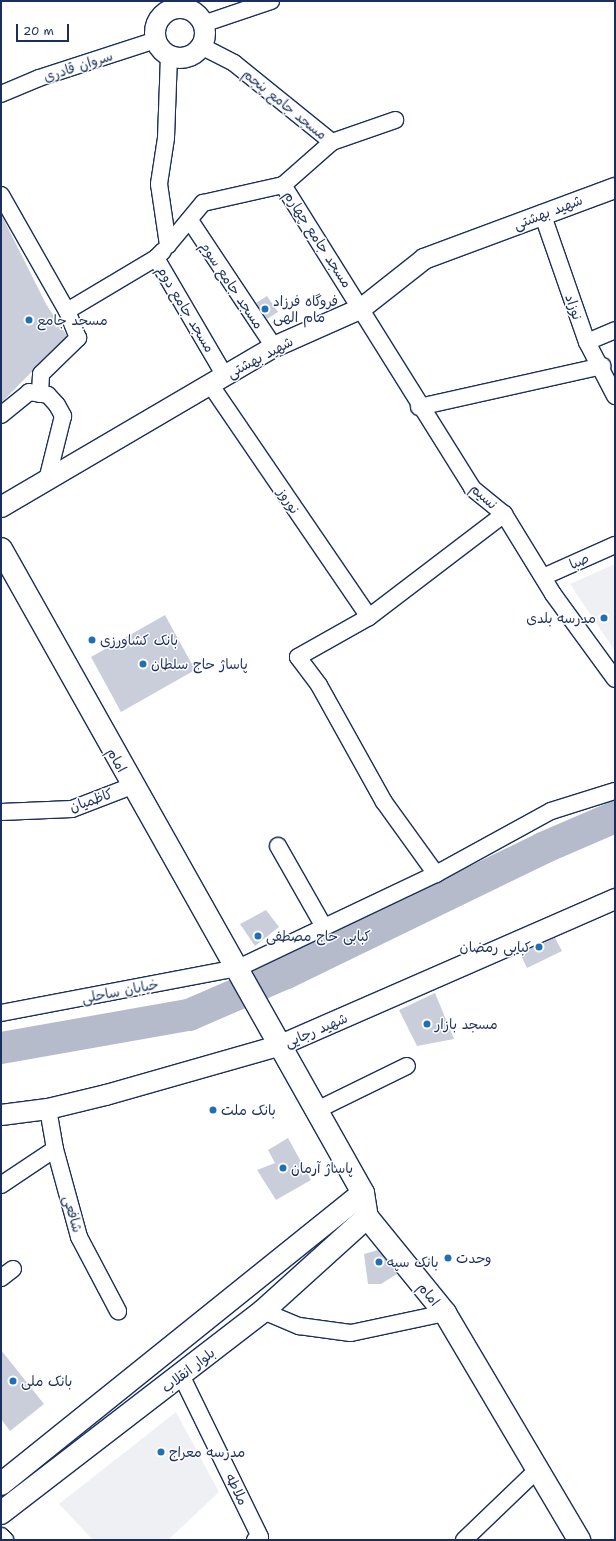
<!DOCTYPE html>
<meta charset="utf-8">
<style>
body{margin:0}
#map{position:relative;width:616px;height:1541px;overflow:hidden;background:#fff;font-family:"Shantell Sans","Playpen Sans Arabic",sans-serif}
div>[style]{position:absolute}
.built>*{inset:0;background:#eff0f4}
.river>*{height:32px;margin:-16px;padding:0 16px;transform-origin:16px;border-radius:16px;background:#b5bbca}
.building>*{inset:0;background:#caceda}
.roads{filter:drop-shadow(1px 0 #1b2f5e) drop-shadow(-1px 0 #1b2f5e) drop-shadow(0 1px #1b2f5e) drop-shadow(0 -1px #1b2f5e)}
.minor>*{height:16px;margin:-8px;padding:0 8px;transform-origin:8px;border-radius:8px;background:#fff}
.tertiary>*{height:20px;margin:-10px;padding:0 10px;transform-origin:10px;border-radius:10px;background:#fff}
.tertiary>.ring{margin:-10px;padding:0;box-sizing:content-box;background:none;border:20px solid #fff;border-radius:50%}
.secondary>*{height:22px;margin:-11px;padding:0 11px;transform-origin:11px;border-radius:11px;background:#fff}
.primary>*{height:22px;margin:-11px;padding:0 11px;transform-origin:11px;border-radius:11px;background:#fff}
.dots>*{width:11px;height:11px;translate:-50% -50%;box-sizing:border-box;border:2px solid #fff;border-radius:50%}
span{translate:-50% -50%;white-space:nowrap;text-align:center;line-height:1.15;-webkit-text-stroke:3px #fff;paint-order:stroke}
.street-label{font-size:14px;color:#1b2f5e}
.poi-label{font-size:14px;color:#1b2f5e}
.left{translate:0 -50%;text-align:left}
.right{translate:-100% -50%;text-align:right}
.frame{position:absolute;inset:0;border:2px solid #1b2f5e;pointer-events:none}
.scale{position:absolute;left:16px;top:24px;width:53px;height:18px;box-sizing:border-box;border:2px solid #1b2f5e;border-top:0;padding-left:5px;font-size:12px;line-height:14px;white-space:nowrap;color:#1b2f5e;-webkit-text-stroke:3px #fff;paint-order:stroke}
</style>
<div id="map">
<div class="built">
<i style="clip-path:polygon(615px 564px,615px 651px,570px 584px)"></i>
<i style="clip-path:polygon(176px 1412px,219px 1492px,168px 1540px,93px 1540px,59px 1504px)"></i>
</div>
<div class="river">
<i style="left:1px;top:1048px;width:191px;rotate:-10deg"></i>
<i style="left:189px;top:1015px;width:106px;rotate:-23.4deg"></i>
<i style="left:286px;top:973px;width:286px;rotate:-25.9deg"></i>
<i style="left:543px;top:848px;width:78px;rotate:-23.3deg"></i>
</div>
<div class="building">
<i style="clip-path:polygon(1px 214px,46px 304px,67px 336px,1px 403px)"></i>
<i style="clip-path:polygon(267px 296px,278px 312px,267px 319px,256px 303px)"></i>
<i style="clip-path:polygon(165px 615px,195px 670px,121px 712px,91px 657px)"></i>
<i style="clip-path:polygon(266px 910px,279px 927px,255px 946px,240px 924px)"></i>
<i style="clip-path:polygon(555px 938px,562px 951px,527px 968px,520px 953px)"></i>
<i style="clip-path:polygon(435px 993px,454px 1039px,417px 1046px,399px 1010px)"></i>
<i style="clip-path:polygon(288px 1138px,311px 1180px,276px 1200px,257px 1170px,275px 1163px,268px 1150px)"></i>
<i style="clip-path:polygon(378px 1250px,397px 1274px,381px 1284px,368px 1284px,364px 1254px)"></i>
<i style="clip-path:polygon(1px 1350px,44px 1404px,10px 1431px,1px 1419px)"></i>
</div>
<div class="roads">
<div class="minor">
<i style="left:203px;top:24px;width:72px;rotate:-18.7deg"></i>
<i style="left:201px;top:46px;width:37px;rotate:27deg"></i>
<i style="left:234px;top:63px;width:126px;rotate:38.9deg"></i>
<i style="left:332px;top:142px;width:67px;rotate:-19.2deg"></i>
<i style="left:169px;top:56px;width:82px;rotate:92.1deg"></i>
<i style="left:166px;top:138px;width:47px;rotate:98.7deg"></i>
<i style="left:159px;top:184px;width:62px;rotate:81.6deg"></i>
<i style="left:168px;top:245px;width:55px;rotate:-50.2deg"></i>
<i style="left:203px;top:203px;width:82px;rotate:-12.7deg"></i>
<i style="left:1px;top:94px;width:41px;rotate:-22.8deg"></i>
<i style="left:39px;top:78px;width:123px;rotate:-18deg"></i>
<i style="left:332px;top:142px;width:65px;rotate:138.7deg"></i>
<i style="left:283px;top:185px;width:357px;rotate:58deg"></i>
<i style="left:472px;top:488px;width:41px;rotate:39.1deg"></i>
<i style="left:504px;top:514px;width:94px;rotate:58.5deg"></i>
<i style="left:553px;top:594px;width:105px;rotate:53.9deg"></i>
<i style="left:1px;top:195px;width:133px;rotate:60.4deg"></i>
<i style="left:67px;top:311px;width:104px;rotate:-30.8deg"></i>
<i style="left:542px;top:213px;width:137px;rotate:70.8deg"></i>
<i style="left:587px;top:342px;width:61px;rotate:62.6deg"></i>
<i style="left:191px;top:222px;width:150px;rotate:56.4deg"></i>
<i style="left:163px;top:251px;width:10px;rotate:135deg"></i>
<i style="left:156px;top:258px;width:137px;rotate:59.7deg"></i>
<i style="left:587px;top:342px;width:30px;rotate:-23deg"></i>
<i style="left:210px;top:384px;width:282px;rotate:55.7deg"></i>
<i style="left:40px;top:394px;width:20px;rotate:-87deg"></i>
<i style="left:41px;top:374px;width:52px;rotate:-44.2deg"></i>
<i style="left:78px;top:338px;width:29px;rotate:-112deg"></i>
<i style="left:419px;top:407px;width:188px;rotate:-12.6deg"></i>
<i style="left:1px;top:415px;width:36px;rotate:-39deg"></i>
<i style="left:29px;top:392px;width:19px;rotate:9deg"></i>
<i style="left:48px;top:395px;width:13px;rotate:48deg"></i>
<i style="left:57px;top:405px;width:13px;rotate:61deg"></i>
<i style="left:63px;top:416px;width:66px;rotate:104deg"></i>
<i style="left:543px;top:577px;width:79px;rotate:-24deg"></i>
<i style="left:1px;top:812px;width:71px;rotate:-2.4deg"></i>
<i style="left:72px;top:809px;width:64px;rotate:-21deg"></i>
<i style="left:278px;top:846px;width:93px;rotate:60.4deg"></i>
<i style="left:436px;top:874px;width:89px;rotate:-125.8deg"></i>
<i style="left:384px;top:802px;width:134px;rotate:-119.1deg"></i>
<i style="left:319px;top:685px;width:35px;rotate:-127deg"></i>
<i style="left:298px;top:657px;width:81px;rotate:-29.4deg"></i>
<i style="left:369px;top:617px;width:170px;rotate:-37.3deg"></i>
<i style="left:1px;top:1013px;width:241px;rotate:-10.8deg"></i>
<i style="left:238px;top:968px;width:219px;rotate:-25.4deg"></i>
<i style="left:436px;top:874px;width:131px;rotate:-28.7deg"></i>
<i style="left:551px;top:811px;width:67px;rotate:-17.4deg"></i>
<i style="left:48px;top:1109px;width:41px;rotate:80.1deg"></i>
<i style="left:55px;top:1149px;width:91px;rotate:74.7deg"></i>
<i style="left:79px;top:1237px;width:84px;rotate:62.2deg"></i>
<i style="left:317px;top:1110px;width:100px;rotate:-26.1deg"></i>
<i style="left:1px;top:1185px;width:65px;rotate:-33.7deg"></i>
<i style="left:1px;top:1278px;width:15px;rotate:-37deg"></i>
<i style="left:263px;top:1311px;width:39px;rotate:23deg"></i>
<i style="left:299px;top:1326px;width:52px;rotate:7.7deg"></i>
<i style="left:351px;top:1333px;width:96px;rotate:-12deg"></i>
<i style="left:181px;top:1375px;width:180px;rotate:64deg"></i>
<i style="left:260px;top:1537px;width:6px;rotate:149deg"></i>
<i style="left:1px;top:1536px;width:6px;rotate:45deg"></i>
<i style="left:464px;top:1540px;width:100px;rotate:-43.8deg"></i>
</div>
<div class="tertiary">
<i class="ring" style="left:155px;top:8px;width:30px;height:30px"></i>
<i style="left:1px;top:507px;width:316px;rotate:-30.4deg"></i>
<i style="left:274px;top:347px;width:96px;rotate:-23.9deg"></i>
<i style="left:362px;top:308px;width:79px;rotate:-38.3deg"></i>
<i style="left:424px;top:259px;width:204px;rotate:-20.4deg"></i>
<i style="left:1px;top:1115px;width:47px;rotate:-7.3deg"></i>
<i style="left:48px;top:1109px;width:60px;rotate:-13.6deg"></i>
<i style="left:106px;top:1095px;width:182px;rotate:-15.9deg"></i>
<i style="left:281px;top:1045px;width:365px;rotate:-23.6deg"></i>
</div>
<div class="secondary">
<i style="left:367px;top:1217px;width:124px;rotate:50.9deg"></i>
<i style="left:445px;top:1313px;width:264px;rotate:59.4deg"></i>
</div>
<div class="primary">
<i style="left:1px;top:549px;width:739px;rotate:60.66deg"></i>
<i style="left:363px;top:1193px;width:24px;rotate:81deg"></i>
<i style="left:367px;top:1217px;width:140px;rotate:137.9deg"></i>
<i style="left:263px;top:1311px;width:331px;rotate:142.4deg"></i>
<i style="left:1px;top:1484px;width:464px;rotate:-38.8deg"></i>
</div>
</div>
<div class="dots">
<i style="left:265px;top:309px;background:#1f6fb2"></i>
<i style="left:29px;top:320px;background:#1f6fb2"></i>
<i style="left:604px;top:618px;background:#1f6fb2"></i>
<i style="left:92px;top:640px;background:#1f6fb2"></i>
<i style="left:143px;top:664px;background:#1f6fb2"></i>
<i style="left:258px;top:936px;background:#1f6fb2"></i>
<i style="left:539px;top:947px;background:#1f6fb2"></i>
<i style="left:427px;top:1024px;background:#1f6fb2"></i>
<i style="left:213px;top:1110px;background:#1f6fb2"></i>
<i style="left:283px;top:1168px;background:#1f6fb2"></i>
<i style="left:448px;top:1258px;background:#1f6fb2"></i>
<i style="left:379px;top:1262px;background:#1f6fb2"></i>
<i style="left:13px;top:1381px;background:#1f6fb2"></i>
<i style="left:161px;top:1452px;background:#1f6fb2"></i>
</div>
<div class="street-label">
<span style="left:78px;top:66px;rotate:-18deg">سروان قادری</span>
<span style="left:285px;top:104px;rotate:39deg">مسجد جامع پنجم</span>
<span style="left:548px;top:212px;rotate:-21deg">شهید بهشتی</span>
<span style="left:318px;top:239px;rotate:57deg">مسجد جامع چهارم</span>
<span style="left:232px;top:285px;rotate:56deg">مسجد جامع سوم</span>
<span style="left:574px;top:307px;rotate:71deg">نوزاد</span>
<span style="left:186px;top:309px;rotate:59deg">مسجد جامع دوم</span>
<span style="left:260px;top:357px;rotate:-28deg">شهید بهشتی</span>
<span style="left:484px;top:496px;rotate:42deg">نسیم</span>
<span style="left:289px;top:501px;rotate:56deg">نوروز</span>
<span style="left:579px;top:561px;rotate:-24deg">صبا</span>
<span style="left:117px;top:760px;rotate:61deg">امام</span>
<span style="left:91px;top:800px;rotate:-19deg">کاظمیان</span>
<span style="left:120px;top:991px;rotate:-11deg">خیابان ساحلی</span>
<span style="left:316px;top:1030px;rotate:-23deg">شهید رجایی</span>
<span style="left:73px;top:1214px;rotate:74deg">شافعی</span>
<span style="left:429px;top:1294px;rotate:51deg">امام</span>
<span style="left:188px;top:1370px;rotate:-38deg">بلوار انقلاب</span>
<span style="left:237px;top:1489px;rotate:64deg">ملاطه</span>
</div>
<div class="poi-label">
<span class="left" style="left:273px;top:309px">فروگاه فرزاد<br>مام الهی</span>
<span class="left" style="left:37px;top:320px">مسجد جامع</span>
<span class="right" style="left:596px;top:618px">مدرسه بلدی</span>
<span class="left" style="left:100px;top:640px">بانک کشاورزی</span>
<span class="left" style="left:151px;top:664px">پاساژ حاج سلطان</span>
<span class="left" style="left:266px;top:936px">کبابی حاج مصطفی</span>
<span class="right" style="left:531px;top:947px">کبابی رمضان</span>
<span class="left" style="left:435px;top:1024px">مسجد بازار</span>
<span class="left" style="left:221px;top:1110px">بانک ملت</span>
<span class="left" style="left:291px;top:1168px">پاساژ آرمان</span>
<span class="left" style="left:456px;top:1258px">وحدت</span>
<span class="left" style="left:387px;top:1262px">بانک سپه</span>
<span class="left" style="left:21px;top:1381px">بانک ملی</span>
<span class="left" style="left:169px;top:1452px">مدرسه معراج</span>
</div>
<div class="frame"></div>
<div class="scale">20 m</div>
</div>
